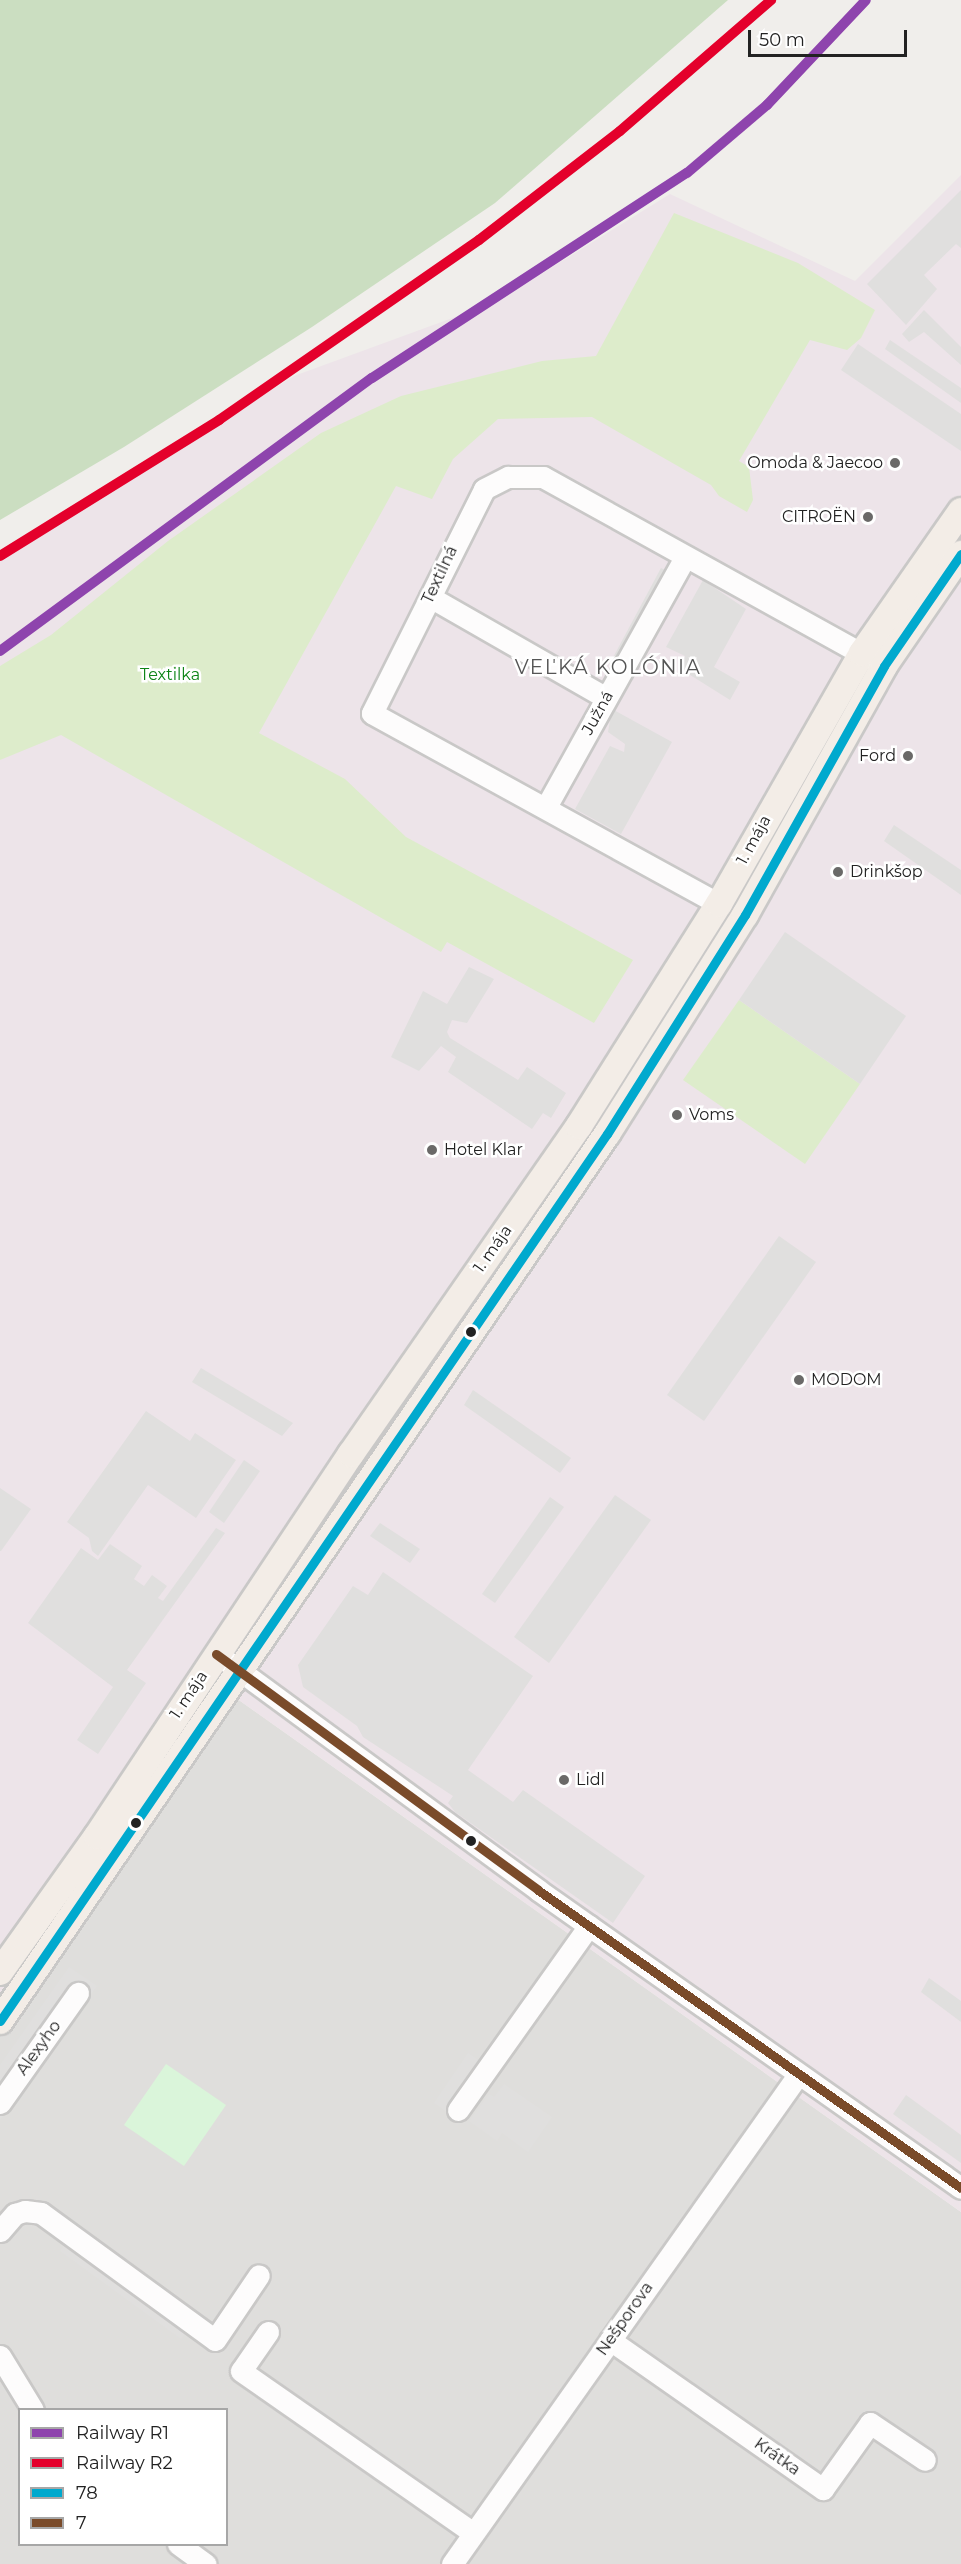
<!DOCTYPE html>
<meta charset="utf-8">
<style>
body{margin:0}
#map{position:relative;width:961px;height:2564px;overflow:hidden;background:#f0eeeb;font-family:Montserrat,sans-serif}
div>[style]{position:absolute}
.residential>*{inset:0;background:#dfdedc}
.industrial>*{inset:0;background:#ede4e9}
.grass>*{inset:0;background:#ddeccb}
.forest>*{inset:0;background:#cbdec1}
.park>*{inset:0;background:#daf5da}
.parking>*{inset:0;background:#e0dfde}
.roads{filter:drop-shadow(2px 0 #c9c8c7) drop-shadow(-2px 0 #c9c8c7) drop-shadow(0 2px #c9c8c7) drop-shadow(0 -2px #c9c8c7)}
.minor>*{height:21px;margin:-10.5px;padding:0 10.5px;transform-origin:10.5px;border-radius:10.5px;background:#fdfcfc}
.major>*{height:26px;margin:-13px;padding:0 13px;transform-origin:13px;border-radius:13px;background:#f3ede7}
.rail>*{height:4.5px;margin-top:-2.25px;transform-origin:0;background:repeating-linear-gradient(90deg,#ccc 0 12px,transparent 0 24px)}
.bus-1>*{height:9px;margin:-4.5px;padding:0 4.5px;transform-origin:4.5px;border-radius:4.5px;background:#00a9ce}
.bus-2>*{height:9px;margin:-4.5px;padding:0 4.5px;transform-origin:4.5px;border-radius:4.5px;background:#7a4b2a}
.rail-1>*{height:10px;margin:-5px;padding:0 5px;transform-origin:5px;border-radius:5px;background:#8e44ad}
.rail-2>*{height:10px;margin:-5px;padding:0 5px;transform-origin:5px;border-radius:5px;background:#e4002b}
.dots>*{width:16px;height:16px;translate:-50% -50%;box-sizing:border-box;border:3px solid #fff;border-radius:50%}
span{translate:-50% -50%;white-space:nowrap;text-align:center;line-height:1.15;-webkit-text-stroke:5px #fff;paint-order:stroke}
.poi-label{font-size:16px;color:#222}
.right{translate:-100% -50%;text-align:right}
.left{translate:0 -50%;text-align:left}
.street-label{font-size:16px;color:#222}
.park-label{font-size:16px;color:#0c8416}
.quarter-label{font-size:20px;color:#555;letter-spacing:1.5px}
.legend{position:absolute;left:18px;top:2408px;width:210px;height:138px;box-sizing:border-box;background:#fff;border:2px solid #a7a7a7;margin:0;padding:8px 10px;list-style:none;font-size:18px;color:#222}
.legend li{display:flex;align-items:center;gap:12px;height:30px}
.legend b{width:30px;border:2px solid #a7a7a7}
.scale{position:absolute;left:748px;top:30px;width:159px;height:27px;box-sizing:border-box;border:3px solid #222;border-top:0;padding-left:8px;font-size:18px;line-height:21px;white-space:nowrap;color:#222;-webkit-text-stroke:4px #fff;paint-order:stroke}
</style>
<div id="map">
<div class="residential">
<i style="clip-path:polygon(evenodd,212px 1681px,961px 2212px,961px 2564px,0 2564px,0 1994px,212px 1681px,20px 2410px,226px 2410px,226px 2544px,20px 2544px,20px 2410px)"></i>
</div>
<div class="industrial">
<i style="clip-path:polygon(961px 175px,961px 2212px,212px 1681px,0 1994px,0 558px,294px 376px,496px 302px,670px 194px,855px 281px)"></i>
</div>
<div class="grass">
<i style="clip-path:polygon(674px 213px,798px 263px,875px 310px,861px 338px,847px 350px,810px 340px,739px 461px,749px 467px,753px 500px,747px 512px,719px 496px,711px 485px,592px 417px,498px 419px,453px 459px,432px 499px,396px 486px,259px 733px,345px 779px,406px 837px,633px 960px,594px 1023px,447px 942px,441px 952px,61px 735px,0 760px,0 666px,51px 635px,168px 541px,321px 433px,401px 396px,542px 361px,596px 356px)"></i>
<i style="clip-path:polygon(739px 1000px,860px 1084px,805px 1164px,683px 1080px)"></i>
</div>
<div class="forest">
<i style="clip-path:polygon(0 0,728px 0,495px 203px,312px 327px,124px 447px,0 520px)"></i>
</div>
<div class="park">
<i style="clip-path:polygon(166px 2064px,226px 2105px,184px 2166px,124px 2125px)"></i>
</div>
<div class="parking">
<i style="clip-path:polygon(961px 190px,961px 248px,956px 244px,924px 275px,937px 289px,906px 325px,867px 284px)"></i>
<i style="clip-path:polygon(924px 310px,961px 347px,961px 365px,924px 332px,909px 342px,902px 334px)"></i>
<i style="clip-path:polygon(890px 340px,961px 388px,961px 403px,885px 349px)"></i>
<i style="clip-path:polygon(858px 344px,961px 414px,961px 451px,841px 370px)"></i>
<i style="clip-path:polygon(661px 568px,669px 572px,615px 668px,609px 665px)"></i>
<i style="clip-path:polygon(703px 580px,746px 609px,714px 667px,740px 682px,730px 700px,679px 668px,685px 656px,666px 647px)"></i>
<i style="clip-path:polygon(612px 709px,672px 742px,621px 834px,575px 809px,610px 746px,624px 752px,625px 744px,608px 732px)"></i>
<i style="clip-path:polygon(894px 825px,961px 870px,961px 895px,884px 841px)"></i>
<i style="clip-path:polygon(785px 932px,906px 1016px,860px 1084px,739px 1000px)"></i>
<i style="clip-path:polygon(469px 967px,494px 979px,467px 1023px,452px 1020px,447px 1032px,450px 1038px,518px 1080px,527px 1067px,566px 1093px,551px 1118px,543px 1113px,532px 1129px,448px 1072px,456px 1057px,441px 1046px,419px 1071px,391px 1057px,423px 991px,447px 1004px)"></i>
<i style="clip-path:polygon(779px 1236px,816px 1262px,704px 1421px,667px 1395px)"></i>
<i style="clip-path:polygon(201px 1368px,293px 1423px,282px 1436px,192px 1382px)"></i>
<i style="clip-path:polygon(473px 1390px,571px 1458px,560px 1473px,464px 1405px)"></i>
<i style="clip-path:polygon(146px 1411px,190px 1441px,195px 1433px,236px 1460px,196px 1518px,148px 1485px,98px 1556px,92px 1551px,89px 1538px,67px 1522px)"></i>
<i style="clip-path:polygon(244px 1460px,260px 1471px,224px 1523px,209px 1512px)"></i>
<i style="clip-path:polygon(0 1488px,31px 1509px,1px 1551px,0 1551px)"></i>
<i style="clip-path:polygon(615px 1495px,651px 1520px,549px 1663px,514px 1637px)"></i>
<i style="clip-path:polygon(550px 1497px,564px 1507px,495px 1603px,482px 1594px)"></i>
<i style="clip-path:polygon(380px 1523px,420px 1549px,410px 1563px,370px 1536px)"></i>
<i style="clip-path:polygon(216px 1528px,225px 1533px,127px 1670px,146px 1683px,98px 1754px,77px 1740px,113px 1687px,28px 1623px,81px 1548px,98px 1560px,110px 1544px,142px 1566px,134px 1579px,144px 1586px,152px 1575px,167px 1586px,158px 1598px,163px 1601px)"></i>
<i style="clip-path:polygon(383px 1572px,533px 1676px,468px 1770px,513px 1802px,523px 1790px,645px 1876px,613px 1923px,455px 1812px,448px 1803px,453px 1796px,363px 1737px,357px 1726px,303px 1687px,298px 1665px,353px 1586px,368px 1595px)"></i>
<i style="clip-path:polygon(69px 1967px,97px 1986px,0 2120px,0 2065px)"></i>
<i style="clip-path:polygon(929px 1978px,961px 2001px,961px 2022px,921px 1992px)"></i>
<i style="clip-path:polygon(468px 2053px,481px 2062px,447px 2112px,434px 2103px)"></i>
<i style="clip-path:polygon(504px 2084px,552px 2117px,528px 2152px,502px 2133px,497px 2141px,469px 2121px,489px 2094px,494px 2097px)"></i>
<i style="clip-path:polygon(906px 2095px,961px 2135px,961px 2163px,893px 2114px)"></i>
<i style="clip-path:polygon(68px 2240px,190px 2327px,181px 2339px,60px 2251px)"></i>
</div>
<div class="roads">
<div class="minor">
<i style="left:430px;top:597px;width:203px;rotate:29.8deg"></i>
<i style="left:546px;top:807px;width:286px;rotate:-60.9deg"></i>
<i style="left:719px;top:904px;width:396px;rotate:-151.2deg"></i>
<i style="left:372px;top:713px;width:250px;rotate:-63.4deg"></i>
<i style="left:484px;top:489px;width:27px;rotate:-27deg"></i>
<i style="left:508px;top:477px;width:35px"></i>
<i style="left:543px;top:477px;width:380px;rotate:29deg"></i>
<i style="left:228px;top:1662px;width:385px;rotate:36.3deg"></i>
<i style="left:538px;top:1890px;width:517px;rotate:35.16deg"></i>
<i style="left:0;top:2103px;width:135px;rotate:-54.7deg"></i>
<i style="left:458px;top:2110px;width:226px;rotate:-54.6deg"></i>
<i style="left:0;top:2231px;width:23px;rotate:-49deg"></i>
<i style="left:15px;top:2214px;width:10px;rotate:-17deg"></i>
<i style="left:25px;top:2211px;width:16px;rotate:7deg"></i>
<i style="left:41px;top:2213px;width:215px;rotate:36.1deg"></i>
<i style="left:215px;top:2340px;width:78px;rotate:-55.9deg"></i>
<i style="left:268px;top:2332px;width:47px;rotate:124.7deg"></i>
<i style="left:241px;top:2371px;width:283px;rotate:34.9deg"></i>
<i style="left:610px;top:2340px;width:260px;rotate:35deg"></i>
<i style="left:823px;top:2489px;width:81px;rotate:-54.5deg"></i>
<i style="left:870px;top:2423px;width:66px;rotate:33.9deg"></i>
<i style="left:0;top:2356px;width:63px;rotate:58.6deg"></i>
<i style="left:178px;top:2544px;width:34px;rotate:36deg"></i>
<i style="left:452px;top:2564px;width:599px;rotate:-54.72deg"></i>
</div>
<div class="major">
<i style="left:0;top:1972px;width:167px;rotate:-54.5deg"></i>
<i style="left:97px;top:1836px;width:459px;rotate:-56.4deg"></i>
<i style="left:351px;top:1454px;width:399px;rotate:-55.2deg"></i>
<i style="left:579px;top:1126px;width:262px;rotate:-57.8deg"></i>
<i style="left:719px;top:904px;width:289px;rotate:-60.3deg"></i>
<i style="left:862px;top:653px;width:173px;rotate:-55.1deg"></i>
<i style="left:0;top:2021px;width:1075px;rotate:-55.62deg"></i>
<i style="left:607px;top:1134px;width:259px;rotate:-57.8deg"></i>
<i style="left:745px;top:915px;width:285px;rotate:-60.8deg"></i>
<i style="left:884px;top:666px;width:136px;rotate:-55.5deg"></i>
</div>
</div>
<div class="rail">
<i style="left:0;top:651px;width:461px;rotate:-36.3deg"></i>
<i style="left:372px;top:378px;width:376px;rotate:-33.1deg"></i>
<i style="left:687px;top:173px;width:105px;rotate:-40.4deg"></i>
<i style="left:767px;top:105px;width:144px;rotate:-46.7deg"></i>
</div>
<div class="bus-1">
<i style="left:0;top:2021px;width:1075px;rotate:-55.62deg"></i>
<i style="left:607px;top:1134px;width:259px;rotate:-57.8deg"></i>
<i style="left:745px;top:915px;width:285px;rotate:-60.8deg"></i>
<i style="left:884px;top:666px;width:136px;rotate:-55.5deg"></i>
</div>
<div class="bus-2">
<i style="left:216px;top:1654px;width:399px;rotate:36.2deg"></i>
<i style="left:538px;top:1890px;width:517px;rotate:35.16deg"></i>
</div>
<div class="rail-1">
<i style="left:0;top:651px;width:461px;rotate:-36.3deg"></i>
<i style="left:372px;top:378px;width:376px;rotate:-33.1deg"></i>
<i style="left:687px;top:173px;width:105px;rotate:-40.4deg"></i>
<i style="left:767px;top:105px;width:144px;rotate:-46.7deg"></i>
</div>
<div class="rail-2">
<i style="left:0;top:556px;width:258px;rotate:-31.8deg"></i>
<i style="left:219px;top:420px;width:316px;rotate:-34.7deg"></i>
<i style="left:479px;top:240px;width:178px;rotate:-37.7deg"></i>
<i style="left:620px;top:131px;width:200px;rotate:-40.9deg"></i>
</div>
<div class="dots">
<i style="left:895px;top:463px;background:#6a6968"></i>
<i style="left:868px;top:517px;background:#6a6968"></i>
<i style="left:908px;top:756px;background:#6a6968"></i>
<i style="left:838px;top:872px;background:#6a6968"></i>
<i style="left:677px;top:1115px;background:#6a6968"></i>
<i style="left:432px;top:1150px;background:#6a6968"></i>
<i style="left:471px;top:1332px;background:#222"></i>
<i style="left:799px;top:1380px;background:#6a6968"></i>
<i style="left:564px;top:1780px;background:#6a6968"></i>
<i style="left:136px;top:1823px;background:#222"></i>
<i style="left:471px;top:1841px;background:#222"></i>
</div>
<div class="poi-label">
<span class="right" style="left:883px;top:463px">Omoda &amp; Jaecoo</span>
<span class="right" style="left:856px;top:517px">CITROËN</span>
<span class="right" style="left:896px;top:756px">Ford</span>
<span class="left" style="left:850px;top:872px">Drinkšop</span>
<span class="left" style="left:689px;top:1115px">Voms</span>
<span class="left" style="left:444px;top:1150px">Hotel Klar</span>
<span class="left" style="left:811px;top:1380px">MODOM</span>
<span class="left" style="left:576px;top:1780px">Lidl</span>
</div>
<div class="street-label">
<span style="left:440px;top:575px;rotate:-65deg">Textilná</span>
<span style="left:598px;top:713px;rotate:-61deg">Južná</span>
<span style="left:754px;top:840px;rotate:-61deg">1. mája</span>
<span style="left:493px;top:1249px;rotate:-55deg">1. mája</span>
<span style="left:189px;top:1695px;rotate:-56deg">1. mája</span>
<span style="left:39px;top:2048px;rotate:-54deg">Alexyho</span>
<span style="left:625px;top:2319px;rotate:-55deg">Nešporova</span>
<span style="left:777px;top:2457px;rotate:35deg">Krátka</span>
</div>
<div class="park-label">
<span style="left:170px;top:675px">Textilka</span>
</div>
<div class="quarter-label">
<span style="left:608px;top:667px">VEĽKÁ KOLÓNIA</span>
</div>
<ul class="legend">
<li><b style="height:8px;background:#8e44ad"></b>Railway R1</li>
<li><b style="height:8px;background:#e4002b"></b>Railway R2</li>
<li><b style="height:8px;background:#00a9ce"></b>78</li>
<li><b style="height:8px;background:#7a4b2a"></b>7</li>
</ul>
<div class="scale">50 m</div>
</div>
